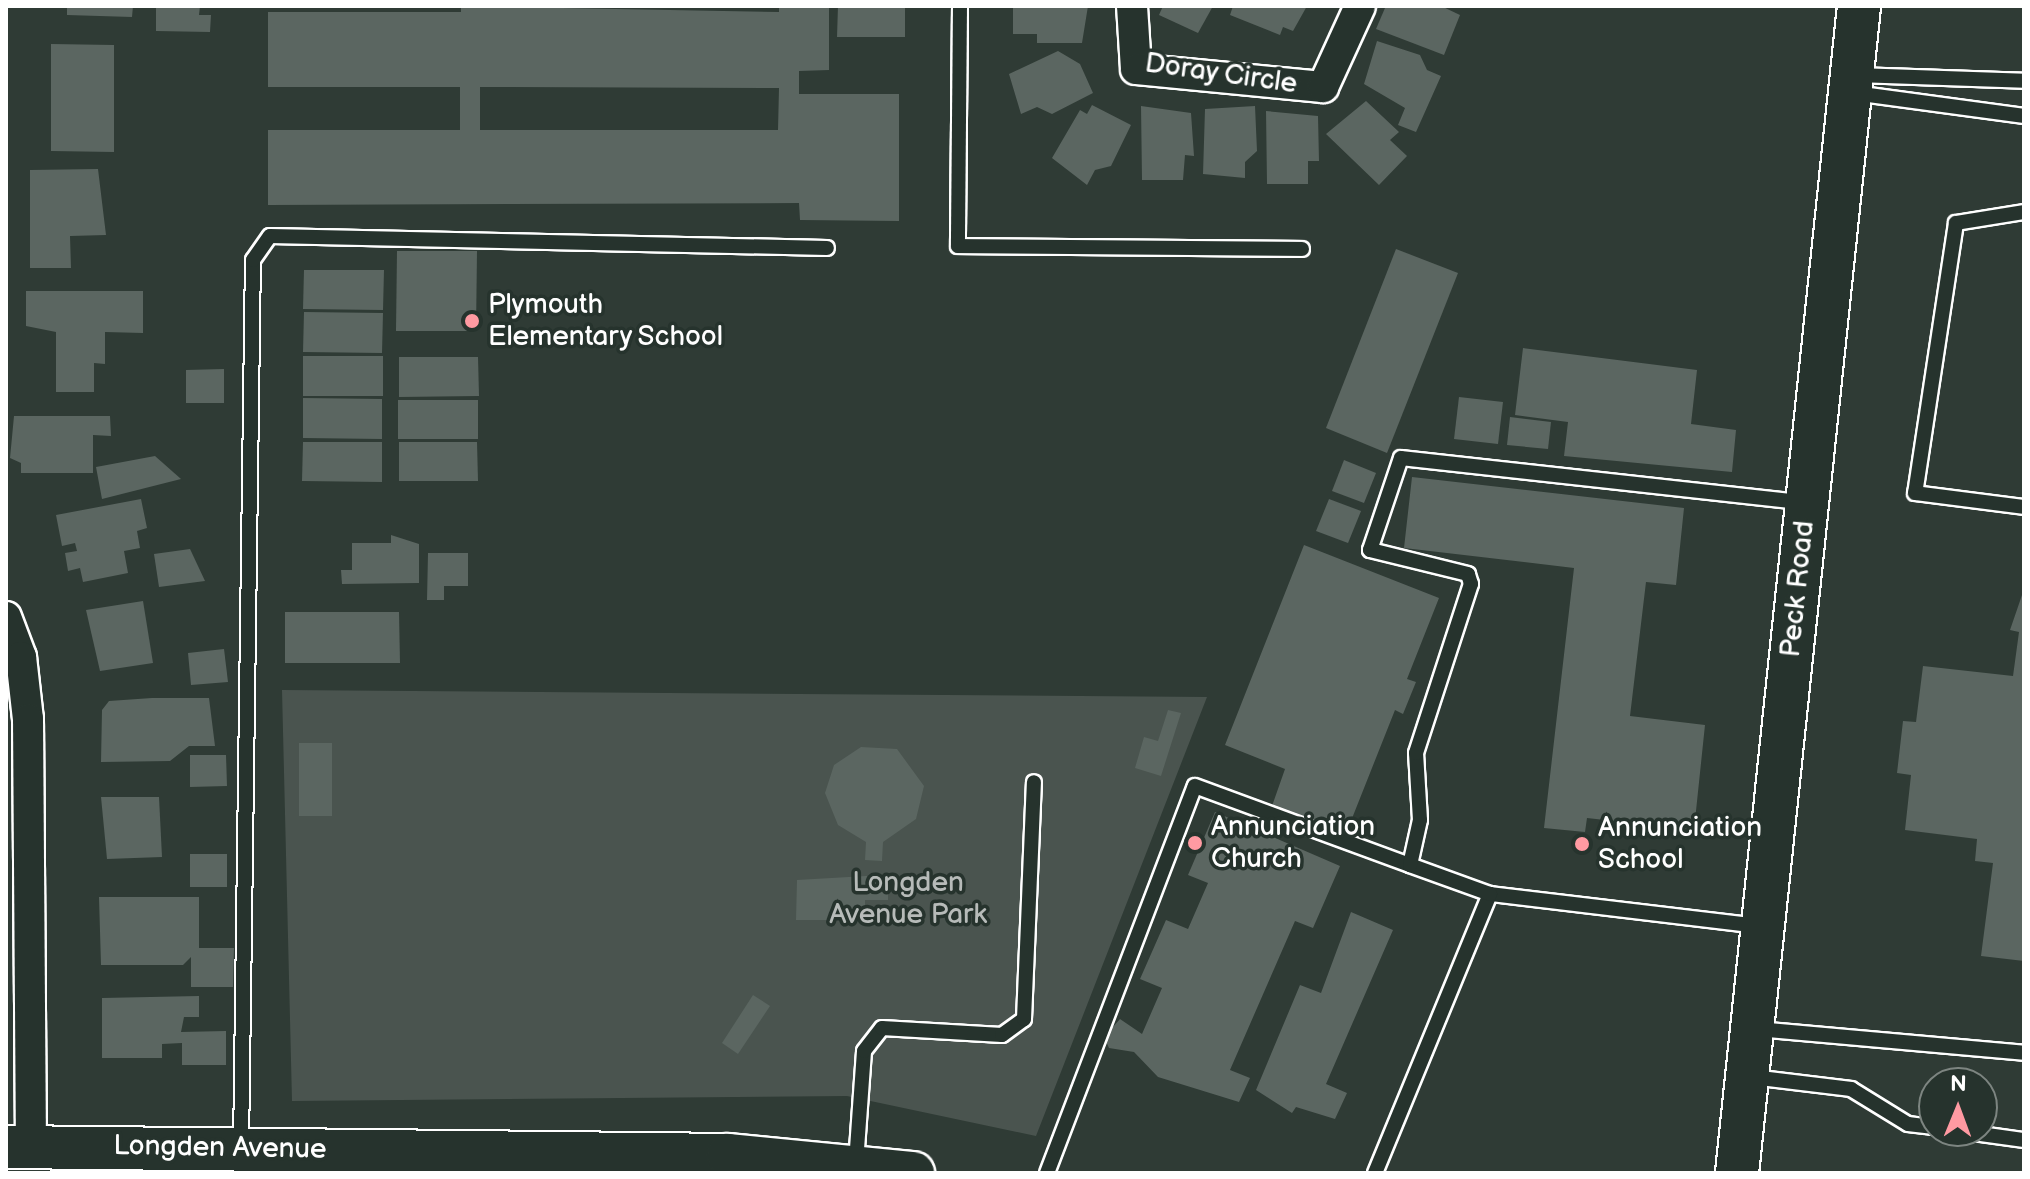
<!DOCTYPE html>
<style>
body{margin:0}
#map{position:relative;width:2030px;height:1179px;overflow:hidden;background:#2f3b35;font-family:"Balsamiq Sans",sans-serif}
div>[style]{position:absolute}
.green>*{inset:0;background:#4a544f}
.building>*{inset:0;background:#5b6661}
.roads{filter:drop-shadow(2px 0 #fff) drop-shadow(-2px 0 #fff) drop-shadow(0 2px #fff) drop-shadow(0 -2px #fff)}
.lane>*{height:14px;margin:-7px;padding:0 7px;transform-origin:7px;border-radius:7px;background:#26332d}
.street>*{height:30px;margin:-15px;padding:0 15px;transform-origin:15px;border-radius:15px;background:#26332d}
.secondary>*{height:42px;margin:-21px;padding:0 21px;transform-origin:21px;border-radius:21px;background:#26332d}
.dots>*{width:22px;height:22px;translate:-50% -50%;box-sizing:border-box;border:4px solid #26332d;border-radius:50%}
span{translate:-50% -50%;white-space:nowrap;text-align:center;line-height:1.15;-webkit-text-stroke:7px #26332d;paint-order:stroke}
.street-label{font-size:28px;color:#fff}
.poi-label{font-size:28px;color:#fff}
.left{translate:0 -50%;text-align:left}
.park-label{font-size:28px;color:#b7bbb9}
.frame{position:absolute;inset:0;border:8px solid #fff;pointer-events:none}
.north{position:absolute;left:1918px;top:1067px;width:80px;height:80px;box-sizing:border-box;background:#26332d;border:2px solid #7d8581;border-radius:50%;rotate:1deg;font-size:22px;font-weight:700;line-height:32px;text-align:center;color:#fff}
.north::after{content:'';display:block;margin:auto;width:28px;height:36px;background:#ff9aa2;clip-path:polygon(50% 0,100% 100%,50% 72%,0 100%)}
</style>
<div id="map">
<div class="green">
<i style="clip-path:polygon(282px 690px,1207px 697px,1036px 1136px,847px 1096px,292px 1101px)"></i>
</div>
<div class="building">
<i style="clip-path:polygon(67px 6px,133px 6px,132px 17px,67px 15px)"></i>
<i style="clip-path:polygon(156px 6px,200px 6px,199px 15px,211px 15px,210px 32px,156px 31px)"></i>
<i style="clip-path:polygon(evenodd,461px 6px,779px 12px,779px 6px,829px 6px,829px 70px,799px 71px,799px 94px,899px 94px,899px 221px,800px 220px,799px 203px,268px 205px,268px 130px,460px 130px,460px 87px,268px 87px,268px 12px,461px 12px,461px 6px,480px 87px,779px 88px,778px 130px,480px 130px,480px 87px)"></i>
<i style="clip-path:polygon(838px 6px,905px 6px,905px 37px,837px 37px)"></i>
<i style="clip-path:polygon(1013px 6px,1088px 6px,1082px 43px,1037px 43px,1037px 34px,1013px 34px)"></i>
<i style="clip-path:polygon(1163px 6px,1213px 6px,1198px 33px,1159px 15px)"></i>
<i style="clip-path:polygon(1233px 6px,1307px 6px,1293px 31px,1283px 27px,1280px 35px,1230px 15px)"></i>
<i style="clip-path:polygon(1441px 6px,1460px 15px,1444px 55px,1376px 29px,1385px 8px)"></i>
<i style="clip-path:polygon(1377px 41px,1420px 55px,1427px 70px,1441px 76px,1416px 132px,1398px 125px,1405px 108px,1364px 84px)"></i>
<i style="clip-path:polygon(51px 44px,114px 45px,114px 152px,51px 151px)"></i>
<i style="clip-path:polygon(1058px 51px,1080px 64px,1093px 93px,1052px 114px,1037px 107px,1021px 114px,1009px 74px)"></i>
<i style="clip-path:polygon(1366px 101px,1399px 132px,1390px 140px,1407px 156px,1379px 185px,1326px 134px)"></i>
<i style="clip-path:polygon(1092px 105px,1131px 125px,1111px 166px,1095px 170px,1087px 185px,1052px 158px,1080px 110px,1087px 114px)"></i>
<i style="clip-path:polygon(1141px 106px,1191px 113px,1194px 156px,1185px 155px,1183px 180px,1142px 180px)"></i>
<i style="clip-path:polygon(1255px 106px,1257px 151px,1245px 162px,1245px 178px,1203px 174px,1205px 109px)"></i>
<i style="clip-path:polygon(1266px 111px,1318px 116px,1319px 161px,1308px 161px,1308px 184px,1267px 184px)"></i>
<i style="clip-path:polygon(98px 169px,106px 235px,70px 236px,71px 268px,30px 268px,30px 170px)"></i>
<i style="clip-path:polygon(1396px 249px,1458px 273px,1387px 453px,1326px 428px)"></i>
<i style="clip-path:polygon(397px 251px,477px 251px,476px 331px,396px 331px)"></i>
<i style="clip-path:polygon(304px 270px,384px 270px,383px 310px,303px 309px)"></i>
<i style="clip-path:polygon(26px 291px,143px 291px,143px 333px,105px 332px,105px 364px,94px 363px,94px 392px,56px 392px,56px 332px,26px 326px)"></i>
<i style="clip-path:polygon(304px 312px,383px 313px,382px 353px,303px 352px)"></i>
<i style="clip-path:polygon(1523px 348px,1697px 370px,1691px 424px,1736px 430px,1732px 472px,1564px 456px,1568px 422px,1515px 415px)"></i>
<i style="clip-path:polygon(303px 356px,383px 356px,383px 396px,303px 396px)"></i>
<i style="clip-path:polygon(399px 357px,478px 357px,479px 396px,399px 397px)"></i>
<i style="clip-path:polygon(224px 369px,224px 403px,186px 403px,186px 370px)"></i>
<i style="clip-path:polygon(1459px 397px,1503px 402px,1498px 444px,1454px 439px)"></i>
<i style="clip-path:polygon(303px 398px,382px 399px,382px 439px,303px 438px)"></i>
<i style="clip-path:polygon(398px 400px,478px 400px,478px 439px,398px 439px)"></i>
<i style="clip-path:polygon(14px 416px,110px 416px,111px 436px,93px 435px,93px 473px,21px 473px,21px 463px,10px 458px)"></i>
<i style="clip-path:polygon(1510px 417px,1551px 422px,1548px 449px,1507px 445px)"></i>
<i style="clip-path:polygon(303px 442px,382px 442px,382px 482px,302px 481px)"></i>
<i style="clip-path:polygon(399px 442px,477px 442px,478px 481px,399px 481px)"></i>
<i style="clip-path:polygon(155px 456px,181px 479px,102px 499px,96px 467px)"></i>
<i style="clip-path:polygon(1344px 460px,1376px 473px,1364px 503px,1332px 491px)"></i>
<i style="clip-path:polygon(1412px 477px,1684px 508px,1676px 585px,1646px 582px,1630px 716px,1705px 725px,1694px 830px,1587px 818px,1585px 832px,1544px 828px,1574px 568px,1404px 548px)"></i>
<i style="clip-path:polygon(141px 499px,147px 528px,137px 531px,140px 548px,124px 551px,128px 573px,83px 582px,80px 568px,68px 571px,65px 553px,77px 551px,75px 543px,62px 546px,56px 515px)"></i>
<i style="clip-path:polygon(1329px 499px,1361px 511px,1348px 543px,1316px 531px)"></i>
<i style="clip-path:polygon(391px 535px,419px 544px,419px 583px,342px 584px,341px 570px,352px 570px,352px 543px,391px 543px)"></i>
<i style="clip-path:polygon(1304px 545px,1439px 598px,1407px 679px,1416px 682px,1403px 714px,1395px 710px,1347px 831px,1272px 806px,1285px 769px,1225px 745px)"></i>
<i style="clip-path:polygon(190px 549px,205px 581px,159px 587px,154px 554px)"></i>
<i style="clip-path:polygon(428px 553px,468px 553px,468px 586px,444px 586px,444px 600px,427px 600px)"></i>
<i style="clip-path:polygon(2022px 595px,2024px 595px,2024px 961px,1981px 956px,1993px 863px,1975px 861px,1977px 839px,1905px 830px,1911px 775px,1897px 773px,1903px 721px,1916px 722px,1923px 666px,2013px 676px,2019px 632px,2010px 630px)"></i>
<i style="clip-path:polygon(143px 601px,153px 663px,100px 671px,86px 610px)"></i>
<i style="clip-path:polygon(285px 612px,399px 612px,400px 663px,285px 663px)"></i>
<i style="clip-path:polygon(224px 649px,228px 682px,191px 685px,188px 653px)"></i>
<i style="clip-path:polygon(152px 698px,209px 698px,215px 746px,189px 746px,170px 761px,101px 762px,102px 710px,109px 701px)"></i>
<i style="clip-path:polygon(1168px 710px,1181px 713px,1161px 776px,1135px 768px,1144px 737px,1158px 741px)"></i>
<i style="clip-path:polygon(299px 743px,332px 743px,332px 816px,299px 816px)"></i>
<i style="clip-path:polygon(861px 747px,897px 749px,924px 786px,916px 819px,883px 842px,882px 861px,865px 860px,866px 842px,838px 825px,825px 793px,834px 765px)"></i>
<i style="clip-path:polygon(190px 755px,226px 755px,227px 786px,190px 787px)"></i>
<i style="clip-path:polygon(101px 797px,159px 797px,162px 857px,107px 859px)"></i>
<i style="clip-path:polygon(1215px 812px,1340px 866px,1313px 928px,1295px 921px,1230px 1070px,1250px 1078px,1239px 1102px,1158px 1077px,1134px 1052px,1109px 1048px,1104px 1037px,1120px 1019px,1142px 1034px,1162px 988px,1140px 979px,1166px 920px,1188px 929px,1208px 883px,1188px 875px)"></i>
<i style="clip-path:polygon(190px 854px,227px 854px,227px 887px,190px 887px)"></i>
<i style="clip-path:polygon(866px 876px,888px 876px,888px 900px,865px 900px,865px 920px,796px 920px,797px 880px)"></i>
<i style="clip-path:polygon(99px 897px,199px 897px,199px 948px,234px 948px,233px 987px,191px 987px,191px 957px,183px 965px,101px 965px)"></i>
<i style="clip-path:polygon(1351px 912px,1393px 930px,1326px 1084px,1347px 1093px,1335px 1119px,1296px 1107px,1292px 1113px,1256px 1090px,1300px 985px,1321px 993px)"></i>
<i style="clip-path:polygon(753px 995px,770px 1006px,738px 1054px,722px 1043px)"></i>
<i style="clip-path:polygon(199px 996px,199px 1017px,184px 1017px,181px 1032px,226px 1031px,226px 1065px,182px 1065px,182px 1043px,162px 1044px,162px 1058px,102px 1058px,102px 998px)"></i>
</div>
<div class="roads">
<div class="lane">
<i style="left:960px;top:6px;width:240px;rotate:90.5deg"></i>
<i style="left:958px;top:246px;width:344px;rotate:0.5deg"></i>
<i style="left:1856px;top:75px;width:168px;rotate:2deg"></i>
<i style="left:1854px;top:93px;width:172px;rotate:7.7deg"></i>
<i style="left:2024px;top:212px;width:69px;rotate:170.8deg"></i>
<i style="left:1956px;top:223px;width:273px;rotate:98.6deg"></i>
<i style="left:1915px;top:493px;width:110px;rotate:7.3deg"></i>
<i style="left:1490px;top:894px;width:270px;rotate:6.8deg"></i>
<i style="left:1757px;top:1029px;width:268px;rotate:5.1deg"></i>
<i style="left:1752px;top:1077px;width:100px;rotate:6.9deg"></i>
<i style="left:1851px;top:1089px;width:67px;rotate:31.6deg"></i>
<i style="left:1908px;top:1124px;width:26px;rotate:7deg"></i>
<i style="left:1959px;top:1131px;width:66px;rotate:7.9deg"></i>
<i style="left:241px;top:1148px;width:888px;rotate:-89.23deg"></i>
<i style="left:253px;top:260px;width:29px;rotate:-55deg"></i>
<i style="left:270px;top:236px;width:557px;rotate:1.23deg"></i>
<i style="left:856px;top:1163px;width:112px;rotate:-85.9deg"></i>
<i style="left:864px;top:1051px;width:29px;rotate:-52deg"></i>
<i style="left:882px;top:1028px;width:120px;rotate:3.3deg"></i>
<i style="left:1002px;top:1035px;width:27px;rotate:-36deg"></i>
<i style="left:1024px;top:1019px;width:237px;rotate:-87.6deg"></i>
<i style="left:1047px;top:1173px;width:414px;rotate:-69.1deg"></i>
<i style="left:1195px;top:786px;width:229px;rotate:20.2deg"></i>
<i style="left:1375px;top:1173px;width:302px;rotate:-67.6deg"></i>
<i style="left:1490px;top:894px;width:85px;rotate:-160.1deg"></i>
<i style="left:1410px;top:865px;width:46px;rotate:-77.5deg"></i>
<i style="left:1420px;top:820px;width:67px;rotate:-93.4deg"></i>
<i style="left:1416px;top:753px;width:178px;rotate:-72deg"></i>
<i style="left:1471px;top:584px;width:10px;rotate:-107deg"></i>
<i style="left:1468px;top:574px;width:101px;rotate:-166.2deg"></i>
<i style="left:1370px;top:550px;width:97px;rotate:-71.4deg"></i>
<i style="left:1401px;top:458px;width:403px;rotate:6.3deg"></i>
</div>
<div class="street">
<i style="left:1132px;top:6px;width:63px;rotate:86.4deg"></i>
<i style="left:1136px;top:69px;width:188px;rotate:5.5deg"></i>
<i style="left:1323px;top:87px;width:89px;rotate:-65.4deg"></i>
<i style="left:6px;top:617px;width:43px;rotate:69.4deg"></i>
<i style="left:21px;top:657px;width:62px;rotate:83.6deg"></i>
<i style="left:28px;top:719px;width:428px;rotate:89.6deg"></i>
</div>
<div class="secondary">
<i style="left:6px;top:1147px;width:722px;rotate:0.63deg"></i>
<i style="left:728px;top:1155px;width:186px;rotate:5.6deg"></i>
<i style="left:1737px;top:1173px;width:1173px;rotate:-84.03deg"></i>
</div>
</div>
<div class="dots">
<i style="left:472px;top:321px;background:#ff9aa2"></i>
<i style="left:1195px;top:843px;background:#ff9aa2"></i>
<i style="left:1582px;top:844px;background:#ff9aa2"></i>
</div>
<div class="street-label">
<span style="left:1221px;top:74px;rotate:8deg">Doray Circle</span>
<span style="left:1798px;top:589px;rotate:-84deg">Peck Road</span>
<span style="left:220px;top:1148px;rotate:1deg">Longden Avenue</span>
</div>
<div class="poi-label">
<span class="left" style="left:488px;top:321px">Plymouth<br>Elementary School</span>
<span class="left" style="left:1211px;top:843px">Annunciation<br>Church</span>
<span class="left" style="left:1598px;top:844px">Annunciation<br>School</span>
</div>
<div class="park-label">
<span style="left:908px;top:899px">Longden<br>Avenue Park</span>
</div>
<div class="frame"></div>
<div class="north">N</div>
</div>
